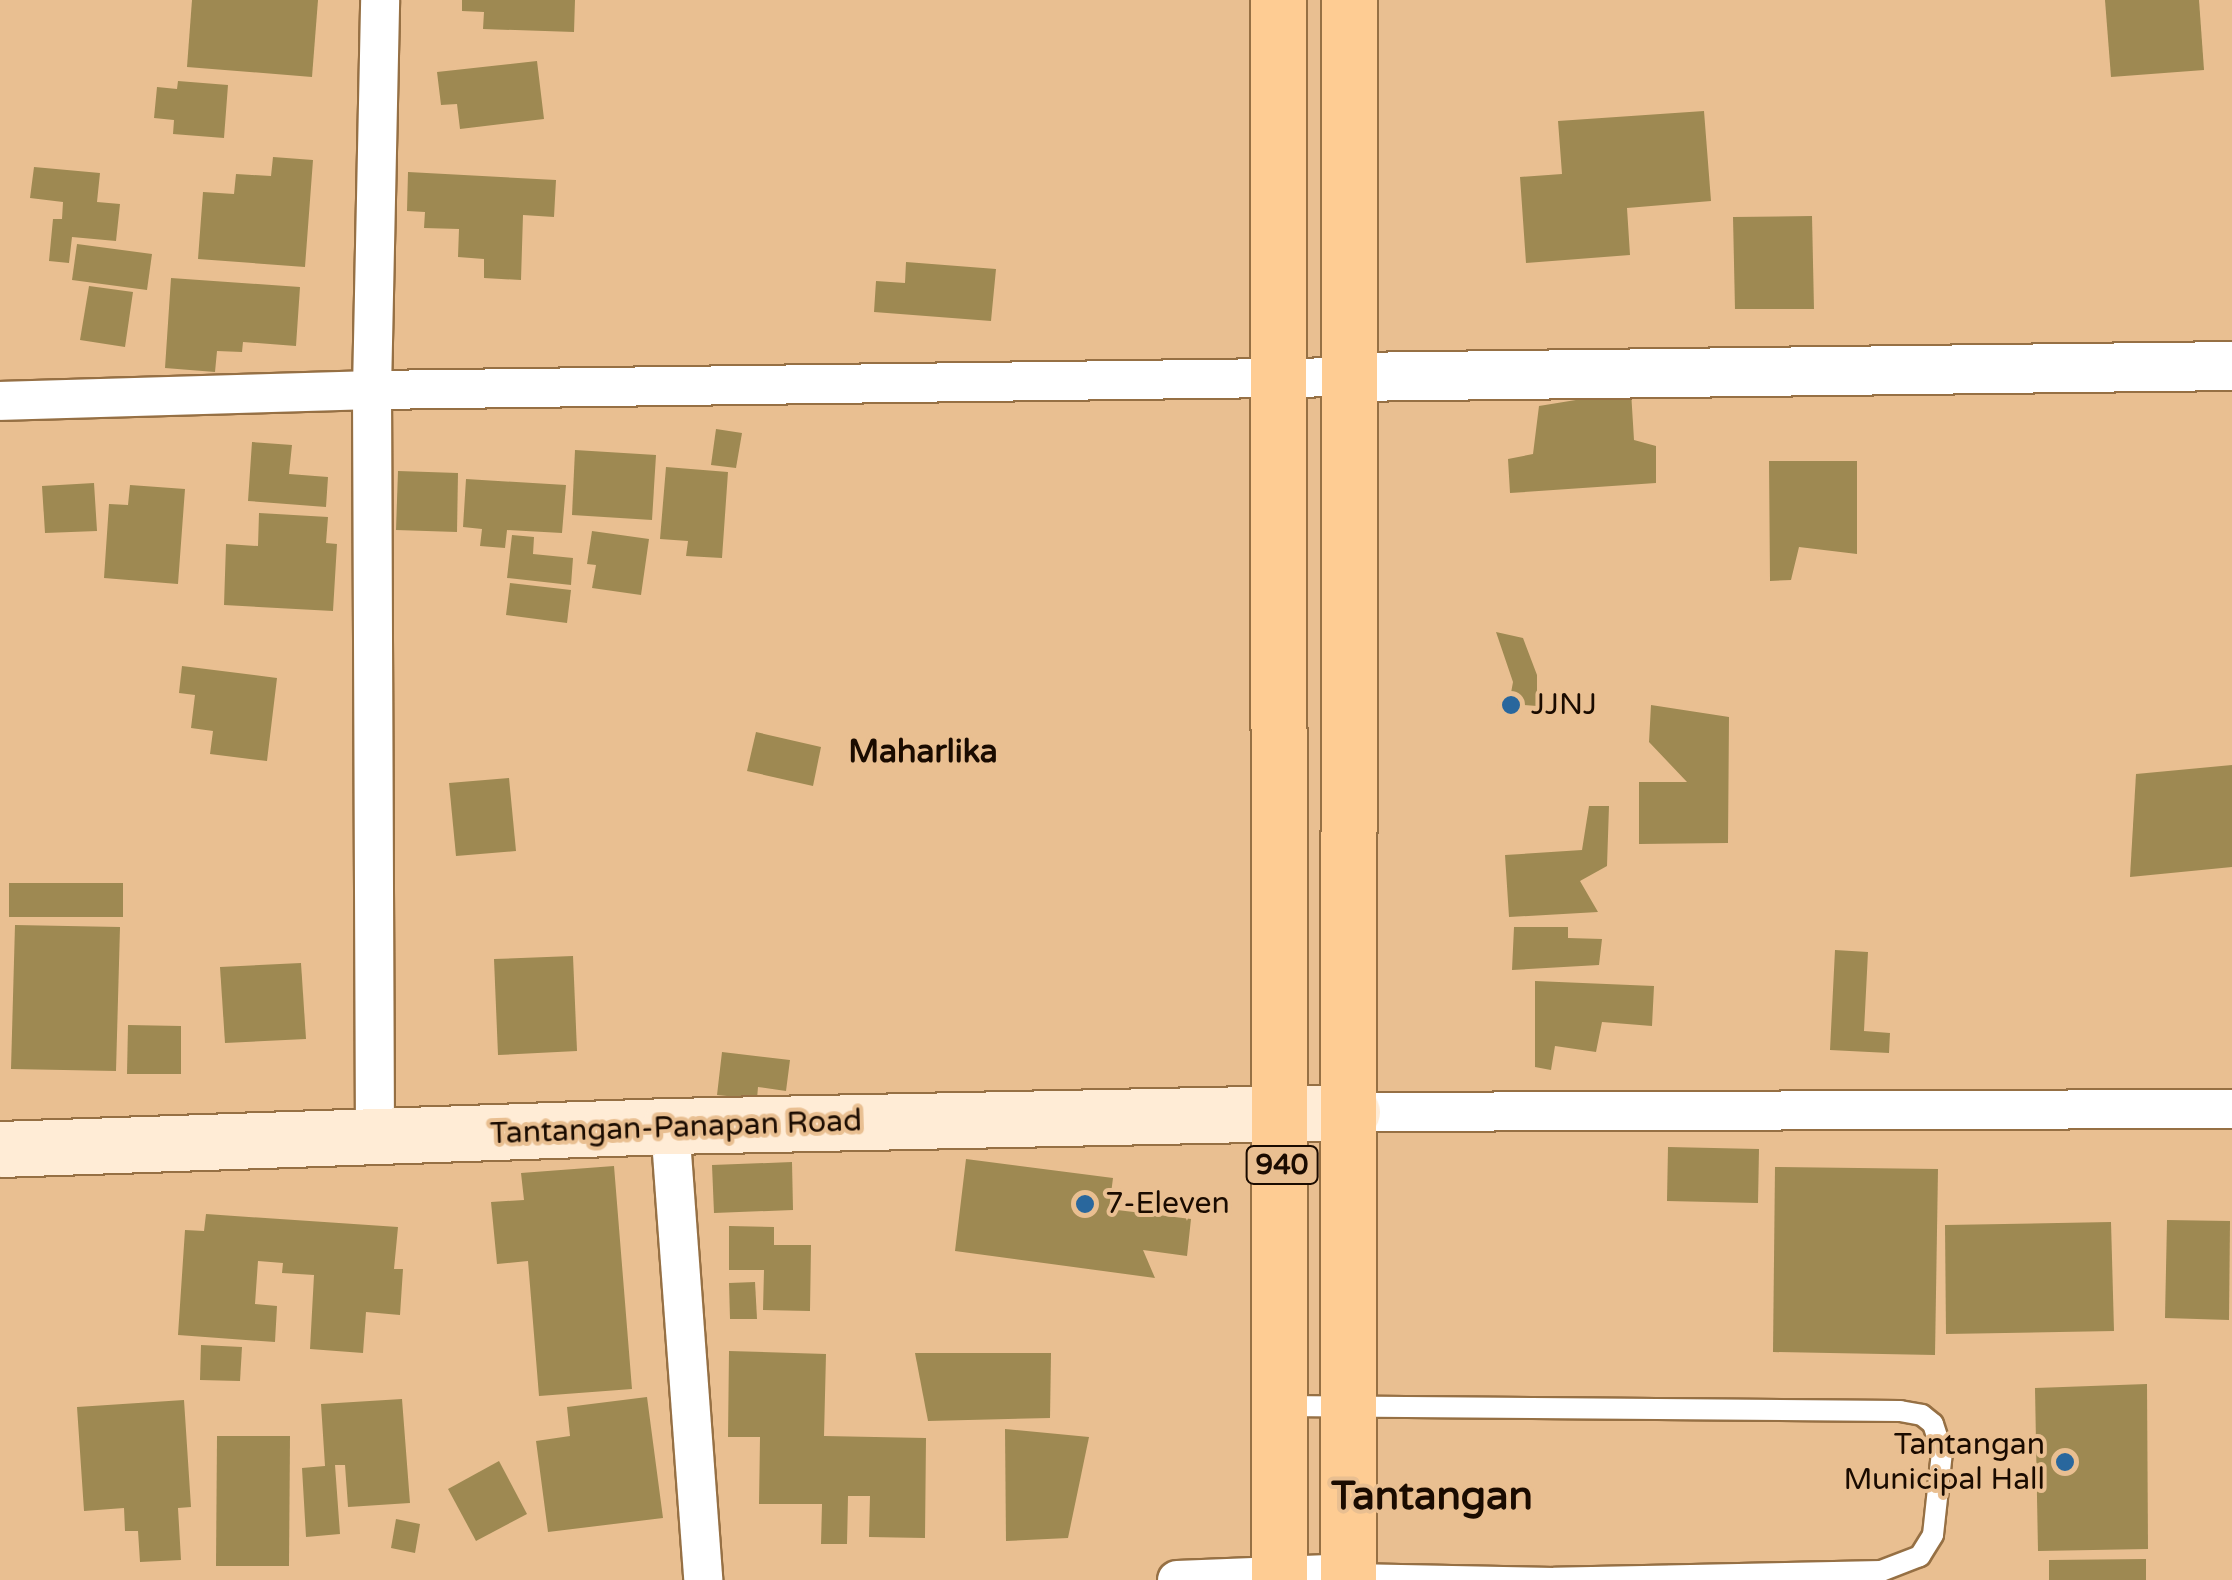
<!DOCTYPE html>
<style>
body{margin:0}
#map{position:relative;width:2232px;height:1580px;overflow:hidden;background:#e9bf91;font-family:"Varela Round",sans-serif}
div>[style]{position:absolute}
.building>*{inset:0;background:#9e8952}
.roads{filter:drop-shadow(2px 0 #967044) drop-shadow(-2px 0 #967044) drop-shadow(0 2px #967044) drop-shadow(0 -2px #967044)}
.service>*{height:20px;margin:-10px;padding:0 10px;transform-origin:10px;border-radius:10px;background:#fff}
.minor>*{height:38px;margin:-19px;padding:0 19px;transform-origin:19px;border-radius:19px;background:#fff}
.tertiary>*{height:48px;margin:-24px;padding:0 24px;transform-origin:24px;border-radius:24px;background:#fff}
.secondary>*{height:55px;margin:-27.5px;padding:0 27.5px;transform-origin:27.5px;border-radius:27.5px;background:#ffecd6}
.trunk>*{height:55px;margin:-27.5px;padding:0 27.5px;transform-origin:27.5px;border-radius:27.5px;background:#fecc93}
.dots>*{width:28px;height:28px;translate:-50% -50%;box-sizing:border-box;border:5px solid #e9bf91;border-radius:50%}
span{translate:-50% -50%;white-space:nowrap;text-align:center;line-height:1.15;-webkit-text-stroke:8px #e9bf91;paint-order:stroke}
.shield-label span{padding:2px 8px;background:#e9bf91;border:2px solid;border-radius:8px;-webkit-text-stroke-width:0}
.shield-label{font-size:28px;color:#1a0b00;font-weight:700}
.poi-label{font-size:30px;color:#1a0b00}
.left{translate:0 -50%;text-align:left}
.right{translate:-100% -50%;text-align:right}
.street-label{font-size:30px;color:#1a0b00}
.neighbourhood-label{font-size:32px;color:#1a0b00;font-weight:700}
.district-label{font-size:40px;color:#1a0b00;font-weight:700}
</style>
<div id="map">
<div class="building">
<i style="clip-path:polygon(192px 0,318px 0,312px 77px,187px 67px)"></i>
<i style="clip-path:polygon(462px 0,575px 0,574px 32px,483px 29px,484px 12px,462px 11px)"></i>
<i style="clip-path:polygon(2105px 0,2199px 0,2204px 70px,2111px 77px)"></i>
<i style="clip-path:polygon(537px 61px,544px 119px,460px 129px,457px 104px,441px 105px,437px 72px)"></i>
<i style="clip-path:polygon(178px 81px,228px 85px,224px 138px,173px 134px,174px 120px,154px 118px,157px 87px,177px 89px)"></i>
<i style="clip-path:polygon(1704px 111px,1711px 201px,1627px 208px,1630px 255px,1526px 263px,1520px 177px,1562px 174px,1558px 121px)"></i>
<i style="clip-path:polygon(273px 157px,313px 160px,305px 267px,198px 259px,203px 192px,234px 194px,236px 174px,271px 176px)"></i>
<i style="clip-path:polygon(34px 167px,100px 173px,97px 202px,120px 204px,116px 241px,72px 237px,69px 263px,49px 261px,53px 219px,62px 219px,63px 202px,30px 198px)"></i>
<i style="clip-path:polygon(408px 172px,556px 180px,554px 217px,523px 215px,521px 280px,484px 278px,484px 259px,458px 257px,459px 229px,424px 228px,425px 212px,407px 211px)"></i>
<i style="clip-path:polygon(1812px 216px,1814px 309px,1735px 309px,1733px 217px)"></i>
<i style="clip-path:polygon(77px 244px,152px 254px,147px 290px,72px 280px)"></i>
<i style="clip-path:polygon(906px 262px,996px 269px,991px 321px,874px 312px,876px 281px,905px 283px)"></i>
<i style="clip-path:polygon(171px 278px,300px 287px,296px 346px,243px 342px,242px 352px,217px 351px,215px 372px,165px 368px)"></i>
<i style="clip-path:polygon(89px 286px,133px 292px,125px 347px,80px 340px)"></i>
<i style="clip-path:polygon(1631px 391px,1634px 440px,1656px 446px,1656px 483px,1510px 493px,1508px 459px,1533px 454px,1539px 406px)"></i>
<i style="clip-path:polygon(716px 429px,742px 433px,736px 468px,711px 465px)"></i>
<i style="clip-path:polygon(252px 442px,292px 445px,289px 474px,328px 477px,326px 507px,248px 501px)"></i>
<i style="clip-path:polygon(575px 450px,656px 455px,652px 520px,572px 515px)"></i>
<i style="clip-path:polygon(1769px 461px,1857px 461px,1857px 554px,1799px 547px,1791px 580px,1770px 581px)"></i>
<i style="clip-path:polygon(666px 467px,728px 472px,722px 558px,686px 556px,688px 541px,660px 539px)"></i>
<i style="clip-path:polygon(398px 471px,458px 473px,457px 532px,396px 530px)"></i>
<i style="clip-path:polygon(466px 479px,566px 485px,562px 533px,507px 530px,505px 548px,480px 546px,482px 529px,463px 527px)"></i>
<i style="clip-path:polygon(94px 483px,97px 531px,45px 533px,42px 486px)"></i>
<i style="clip-path:polygon(130px 485px,185px 489px,178px 584px,104px 578px,109px 504px,128px 505px)"></i>
<i style="clip-path:polygon(259px 513px,328px 517px,326px 543px,337px 544px,333px 611px,224px 605px,226px 544px,258px 546px)"></i>
<i style="clip-path:polygon(592px 531px,649px 539px,641px 595px,592px 588px,596px 565px,587px 564px)"></i>
<i style="clip-path:polygon(512px 535px,534px 537px,533px 554px,573px 558px,571px 585px,507px 578px)"></i>
<i style="clip-path:polygon(510px 583px,571px 590px,567px 623px,506px 615px)"></i>
<i style="clip-path:polygon(1496px 632px,1523px 638px,1537px 675px,1537px 706px,1509px 704px,1513px 682px)"></i>
<i style="clip-path:polygon(182px 666px,277px 678px,267px 761px,210px 754px,213px 731px,191px 728px,195px 695px,179px 693px)"></i>
<i style="clip-path:polygon(1651px 705px,1729px 717px,1728px 843px,1639px 844px,1639px 782px,1687px 782px,1649px 742px)"></i>
<i style="clip-path:polygon(756px 732px,821px 747px,813px 786px,747px 771px)"></i>
<i style="clip-path:polygon(2232px 765px,2232px 867px,2130px 877px,2136px 774px)"></i>
<i style="clip-path:polygon(509px 778px,516px 851px,456px 856px,449px 783px)"></i>
<i style="clip-path:polygon(1589px 806px,1609px 806px,1607px 866px,1580px 881px,1598px 912px,1509px 917px,1505px 855px,1582px 850px)"></i>
<i style="clip-path:polygon(9px 883px,123px 883px,123px 917px,9px 917px)"></i>
<i style="clip-path:polygon(15px 925px,120px 927px,116px 1071px,11px 1069px)"></i>
<i style="clip-path:polygon(1514px 927px,1568px 927px,1568px 938px,1602px 939px,1599px 965px,1512px 970px)"></i>
<i style="clip-path:polygon(1835px 950px,1868px 952px,1864px 1031px,1890px 1033px,1889px 1053px,1830px 1050px)"></i>
<i style="clip-path:polygon(573px 956px,577px 1051px,498px 1055px,494px 959px)"></i>
<i style="clip-path:polygon(301px 963px,306px 1039px,225px 1043px,220px 967px)"></i>
<i style="clip-path:polygon(1535px 981px,1654px 986px,1652px 1026px,1602px 1022px,1596px 1052px,1555px 1046px,1551px 1070px,1535px 1067px)"></i>
<i style="clip-path:polygon(128px 1025px,181px 1026px,181px 1074px,127px 1074px)"></i>
<i style="clip-path:polygon(722px 1052px,790px 1060px,786px 1091px,758px 1087px,757px 1099px,717px 1095px)"></i>
<i style="clip-path:polygon(1668px 1147px,1759px 1149px,1758px 1203px,1667px 1201px)"></i>
<i style="clip-path:polygon(966px 1159px,1113px 1178px,1109px 1209px,1191px 1219px,1187px 1256px,1143px 1250px,1155px 1278px,955px 1251px)"></i>
<i style="clip-path:polygon(792px 1162px,793px 1210px,714px 1213px,712px 1165px)"></i>
<i style="clip-path:polygon(614px 1166px,632px 1389px,539px 1396px,528px 1261px,497px 1264px,491px 1202px,524px 1200px,521px 1173px)"></i>
<i style="clip-path:polygon(1775px 1167px,1938px 1169px,1935px 1355px,1773px 1352px)"></i>
<i style="clip-path:polygon(206px 1214px,398px 1227px,394px 1269px,403px 1269px,400px 1315px,366px 1312px,363px 1353px,310px 1349px,314px 1275px,282px 1273px,283px 1263px,258px 1261px,255px 1304px,277px 1306px,275px 1342px,178px 1335px,185px 1230px,204px 1231px)"></i>
<i style="clip-path:polygon(2167px 1220px,2230px 1221px,2229px 1320px,2165px 1318px)"></i>
<i style="clip-path:polygon(2111px 1222px,2114px 1331px,1946px 1334px,1945px 1225px)"></i>
<i style="clip-path:polygon(729px 1226px,774px 1227px,774px 1245px,811px 1245px,810px 1311px,763px 1310px,764px 1270px,729px 1270px)"></i>
<i style="clip-path:polygon(755px 1282px,757px 1319px,730px 1319px,729px 1283px)"></i>
<i style="clip-path:polygon(201px 1345px,242px 1347px,240px 1381px,200px 1380px)"></i>
<i style="clip-path:polygon(729px 1351px,826px 1354px,824px 1436px,926px 1438px,925px 1538px,869px 1537px,870px 1496px,848px 1496px,847px 1544px,821px 1544px,822px 1504px,759px 1504px,760px 1437px,728px 1437px)"></i>
<i style="clip-path:polygon(915px 1353px,1051px 1353px,1050px 1418px,928px 1421px)"></i>
<i style="clip-path:polygon(2147px 1384px,2148px 1549px,2038px 1551px,2035px 1388px)"></i>
<i style="clip-path:polygon(647px 1397px,663px 1518px,548px 1532px,536px 1441px,570px 1436px,567px 1407px)"></i>
<i style="clip-path:polygon(402px 1399px,410px 1503px,348px 1507px,345px 1465px,335px 1465px,340px 1534px,306px 1537px,302px 1468px,325px 1466px,321px 1404px)"></i>
<i style="clip-path:polygon(184px 1400px,191px 1507px,178px 1508px,181px 1560px,140px 1562px,138px 1531px,125px 1531px,124px 1508px,84px 1511px,77px 1407px)"></i>
<i style="clip-path:polygon(1005px 1429px,1089px 1437px,1068px 1538px,1006px 1541px)"></i>
<i style="clip-path:polygon(217px 1436px,290px 1436px,289px 1566px,216px 1566px)"></i>
<i style="clip-path:polygon(499px 1461px,527px 1514px,476px 1541px,448px 1489px)"></i>
<i style="clip-path:polygon(396px 1519px,420px 1524px,415px 1553px,391px 1548px)"></i>
<i style="clip-path:polygon(2146px 1559px,2146px 1580px,2049px 1580px,2049px 1560px)"></i>
</div>
<div class="roads">
<div class="service">
<i style="left:1281px;top:1406px;width:619px;rotate:0.46deg"></i>
<i style="left:1900px;top:1411px;width:22px;rotate:10deg"></i>
<i style="left:1922px;top:1415px;width:14px;rotate:39deg"></i>
<i style="left:1933px;top:1424px;width:29px;rotate:72deg"></i>
<i style="left:1942px;top:1452px;width:83px;rotate:96.2deg"></i>
<i style="left:1933px;top:1535px;width:25px;rotate:122deg"></i>
<i style="left:1920px;top:1556px;width:42px;rotate:159deg"></i>
<i style="left:1881px;top:1571px;width:327px;rotate:178.8deg"></i>
<i style="left:1554px;top:1578px;width:204px;rotate:-178.9deg"></i>
</div>
<div class="minor">
<i style="left:0;top:401px;width:372px;rotate:-1.7deg"></i>
<i style="left:372px;top:390px;width:976px;rotate:-0.76deg"></i>
<i style="left:1352px;top:1112px;width:880px;rotate:-0.2deg"></i>
<i style="left:670px;top:1126px;width:455px;rotate:85.8deg"></i>
<i style="left:375px;top:1137px;width:747px;rotate:-90.23deg"></i>
<i style="left:372px;top:390px;width:390px;rotate:-88.8deg"></i>
<i style="left:1177px;top:1580px;width:171px;rotate:-2.3deg"></i>
</div>
<div class="tertiary">
<i style="left:1348px;top:377px;width:884px;rotate:-0.71deg"></i>
</div>
<div class="secondary">
<i style="left:0;top:1149px;width:670px;rotate:-1.97deg"></i>
<i style="left:670px;top:1126px;width:682px;rotate:-1.18deg"></i>
</div>
<div class="trunk">
<i style="left:1278px;top:0;width:1580px;rotate:89.96deg"></i>
<i style="left:1348px;top:1580px;width:1580px;rotate:-89.96deg"></i>
</div>
</div>
<div class="dots">
<i style="left:1511px;top:705px;background:#29679d"></i>
<i style="left:1085px;top:1204px;background:#29679d"></i>
<i style="left:2065px;top:1462px;background:#29679d"></i>
</div>
<div class="shield-label">
<span style="left:1282px;top:1165px">940</span>
</div>
<div class="poi-label">
<span class="left" style="left:1531px;top:705px">JJNJ</span>
<span class="left" style="left:1105px;top:1204px">7-Eleven</span>
<span class="right" style="left:2045px;top:1462px">Tantangan<br>Municipal Hall</span>
</div>
<div class="street-label">
<span style="left:676px;top:1128px;rotate:-2deg">Tantangan-Panapan Road</span>
</div>
<div class="neighbourhood-label">
<span style="left:923px;top:752px">Maharlika</span>
</div>
<div class="district-label">
<span style="left:1432px;top:1496px">Tantangan</span>
</div>
</div>
